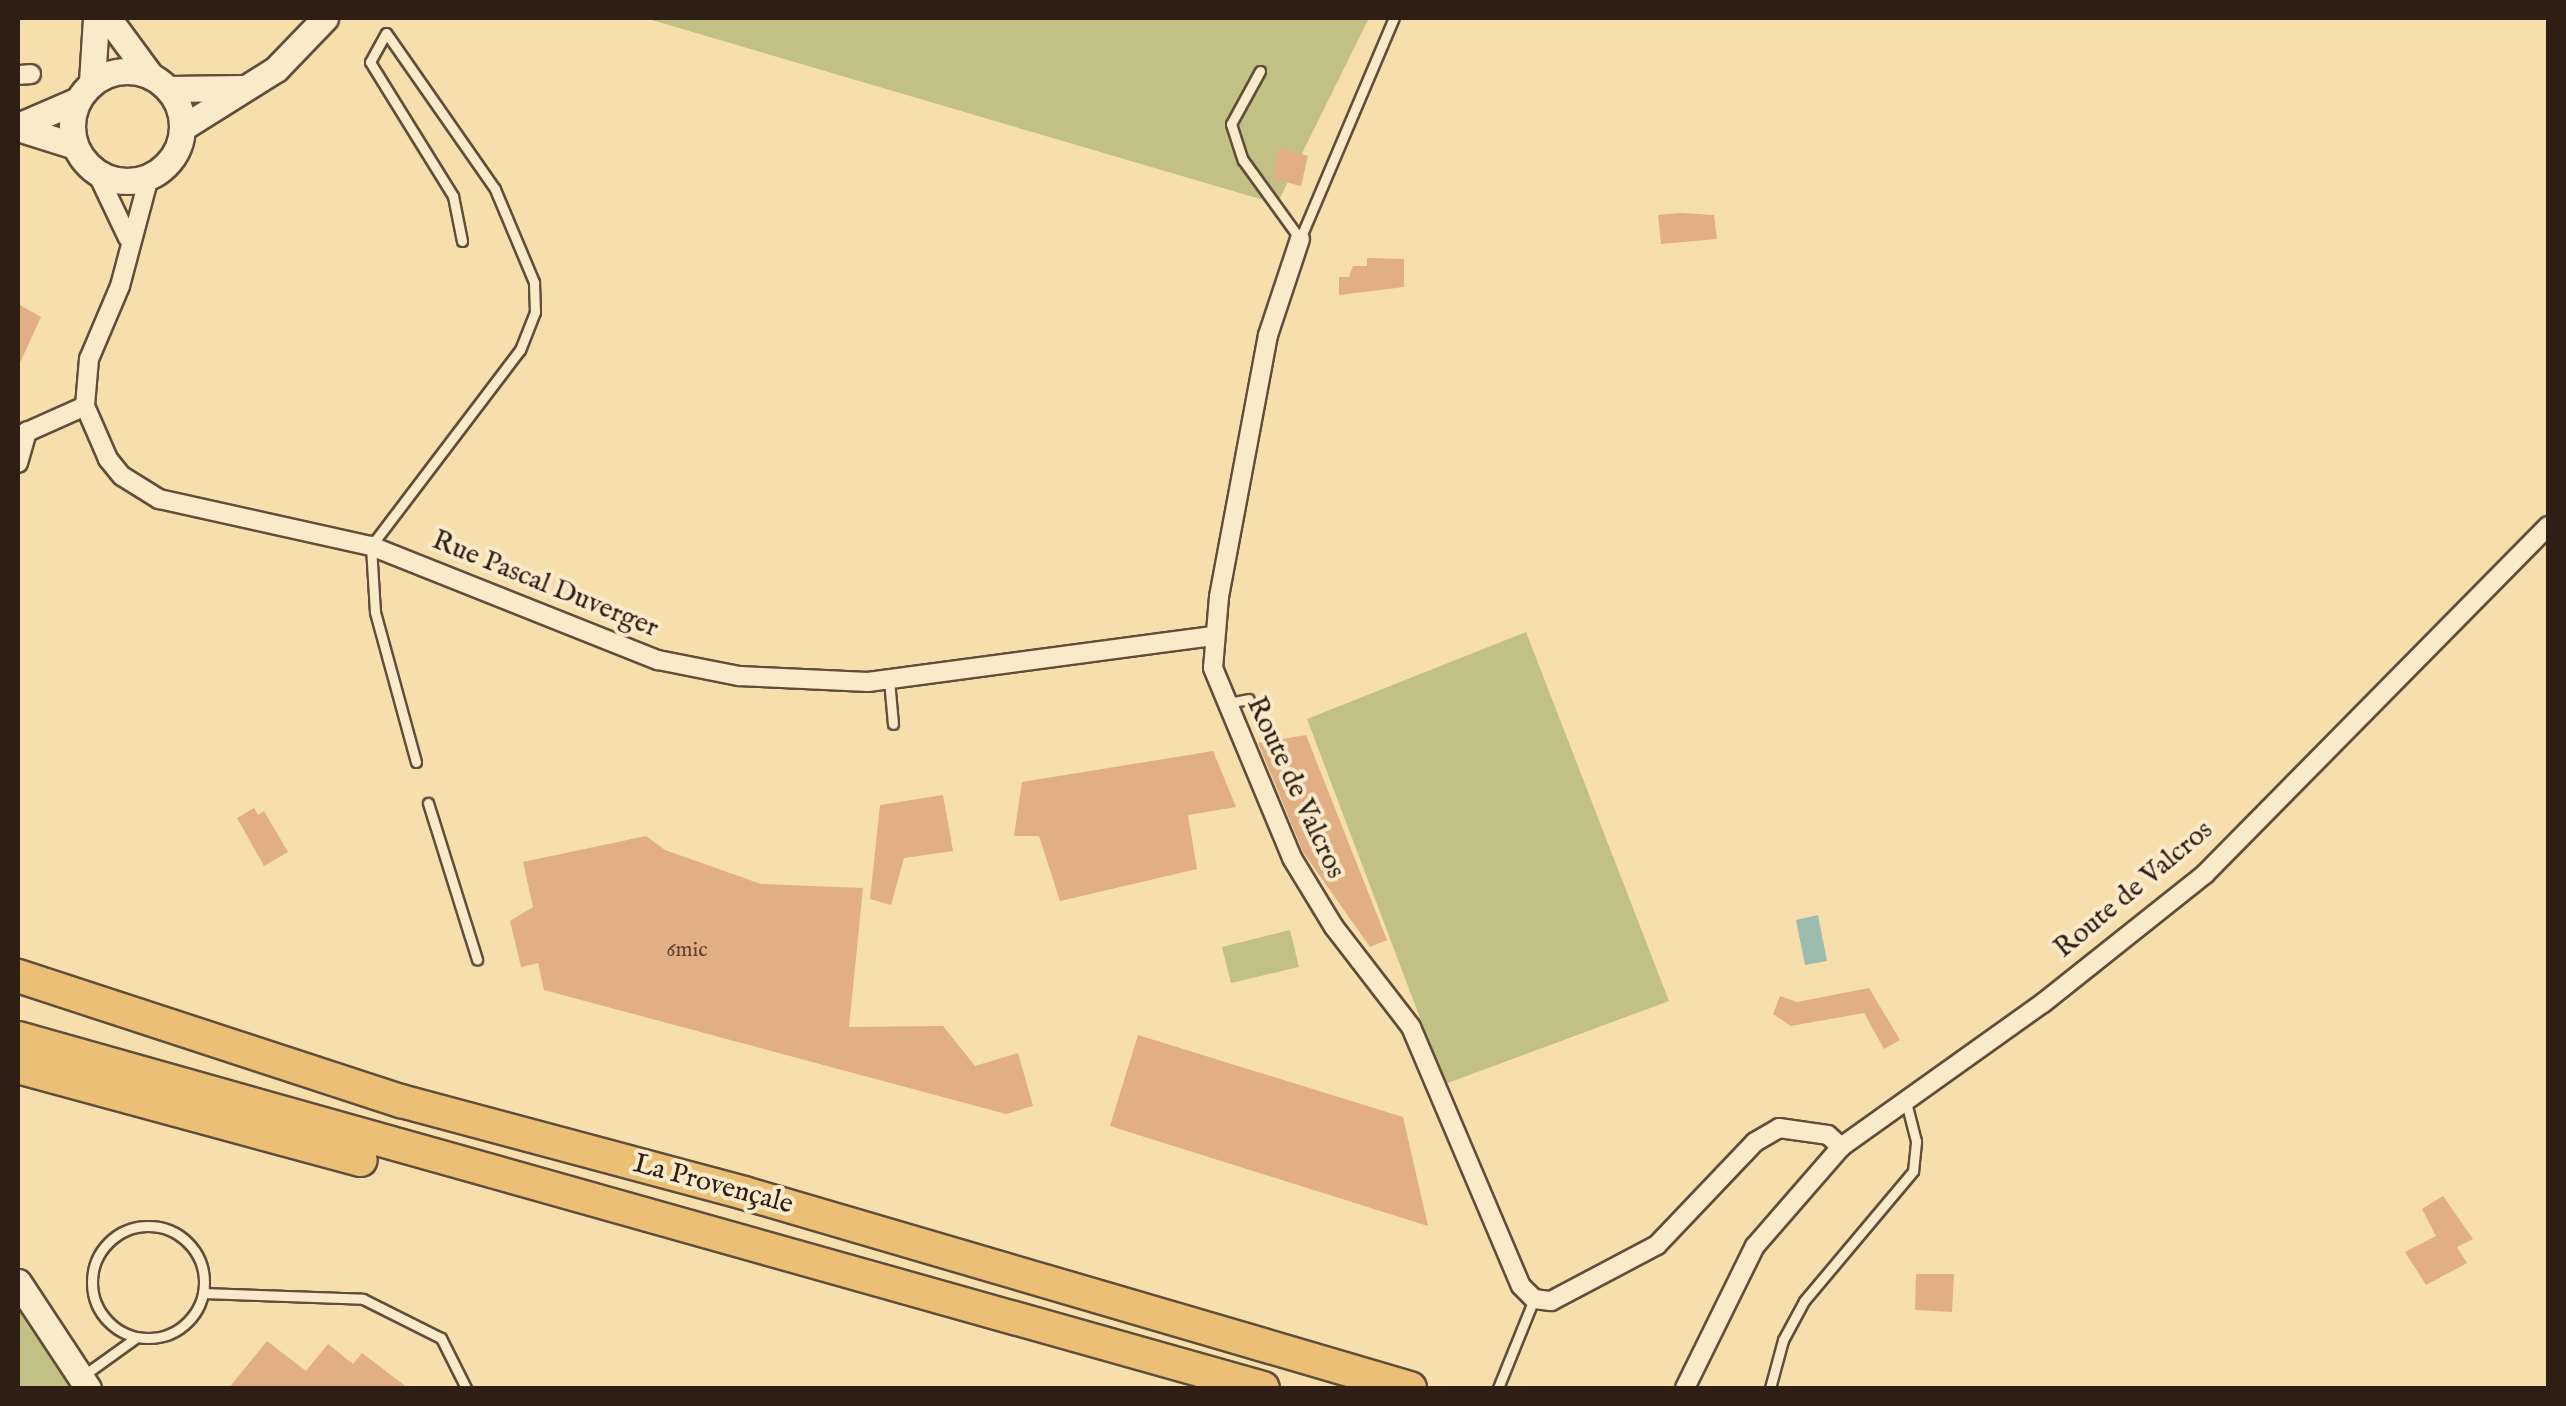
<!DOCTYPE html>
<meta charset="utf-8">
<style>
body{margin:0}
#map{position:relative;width:2566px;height:1406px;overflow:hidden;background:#f6dfad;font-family:"IM FELL English",serif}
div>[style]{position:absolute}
.green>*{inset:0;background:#c3c085}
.water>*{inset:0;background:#9dbcae}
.building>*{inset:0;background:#e2ae83}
.roads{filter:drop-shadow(2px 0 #614e3a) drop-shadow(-2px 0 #614e3a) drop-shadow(0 2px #614e3a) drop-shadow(0 -2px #614e3a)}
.lane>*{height:9px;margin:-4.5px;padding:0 4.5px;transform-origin:4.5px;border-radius:4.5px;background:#f9eaca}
.lane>.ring{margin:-4.5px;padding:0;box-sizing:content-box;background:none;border:9px solid #f9eaca;border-radius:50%}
.street>*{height:18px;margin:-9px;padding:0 9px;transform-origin:9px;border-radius:9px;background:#f9eaca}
.secondary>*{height:25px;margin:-12.5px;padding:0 12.5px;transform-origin:12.5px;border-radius:12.5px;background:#f9eaca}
.secondary>.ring{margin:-12.5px;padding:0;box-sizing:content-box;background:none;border:25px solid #f9eaca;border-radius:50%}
.highway>*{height:32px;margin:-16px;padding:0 16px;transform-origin:16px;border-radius:16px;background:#ebc076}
span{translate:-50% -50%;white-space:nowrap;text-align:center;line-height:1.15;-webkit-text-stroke:8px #f9eaca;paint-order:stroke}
.number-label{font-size:22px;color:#5c422f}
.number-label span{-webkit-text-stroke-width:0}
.street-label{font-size:28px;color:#2f1e13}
.frame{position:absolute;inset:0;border:20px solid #2f1e13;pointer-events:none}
</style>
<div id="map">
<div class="green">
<i style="clip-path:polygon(645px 18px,1369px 18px,1277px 204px)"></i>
<i style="clip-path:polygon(1526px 632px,1669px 1001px,1445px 1084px,1307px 719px)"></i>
<i style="clip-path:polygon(1290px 930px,1299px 967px,1231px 983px,1222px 947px)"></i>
<i style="clip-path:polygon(18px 1305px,36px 1331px,72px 1388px,18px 1388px)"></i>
</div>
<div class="water">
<i style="clip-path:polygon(1818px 915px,1827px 961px,1805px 965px,1796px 920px)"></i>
</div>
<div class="building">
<i style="clip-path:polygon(1279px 147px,1308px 156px,1301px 186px,1273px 179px)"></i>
<i style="clip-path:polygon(1681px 213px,1714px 215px,1717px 239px,1661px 244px,1658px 215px)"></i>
<i style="clip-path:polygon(1367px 258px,1404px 259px,1404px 287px,1339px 295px,1339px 277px,1349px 277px,1353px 266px,1367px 266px)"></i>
<i style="clip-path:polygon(18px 304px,41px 317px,18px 367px)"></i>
<i style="clip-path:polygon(1306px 735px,1387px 940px,1370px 947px,1303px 852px,1258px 743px)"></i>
<i style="clip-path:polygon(1213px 751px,1236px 807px,1188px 815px,1197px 869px,1060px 901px,1039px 836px,1014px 836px,1022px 782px)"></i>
<i style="clip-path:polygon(943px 795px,953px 851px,904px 858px,891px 905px,870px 899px,880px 805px)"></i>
<i style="clip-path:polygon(254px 808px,258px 815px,264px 811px,288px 852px,264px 866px,237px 818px)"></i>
<i style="clip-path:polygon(646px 836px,665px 850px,761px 884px,863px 888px,849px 1027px,943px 1026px,975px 1066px,1018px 1053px,1033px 1106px,1006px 1114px,544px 990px,538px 963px,521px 967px,510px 921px,533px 907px,523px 862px)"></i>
<i style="clip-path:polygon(1869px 988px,1900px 1040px,1884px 1049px,1864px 1013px,1791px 1026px,1773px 1014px,1780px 996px,1797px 1002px)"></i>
<i style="clip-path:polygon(1138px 1035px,1403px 1117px,1428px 1226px,1110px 1126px)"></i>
<i style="clip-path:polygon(2443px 1196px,2473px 1239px,2457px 1247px,2467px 1263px,2426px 1285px,2405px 1252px,2436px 1236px,2422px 1209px)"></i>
<i style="clip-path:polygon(1916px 1274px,1954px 1274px,1952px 1312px,1915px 1310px)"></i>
<i style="clip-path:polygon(267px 1341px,306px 1371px,328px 1344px,353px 1364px,362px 1353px,408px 1388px,229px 1388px)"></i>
</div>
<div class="roads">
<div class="lane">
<i style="left:1260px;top:71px;width:60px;rotate:118.7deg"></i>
<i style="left:1231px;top:124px;width:38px;rotate:72deg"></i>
<i style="left:1243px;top:160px;width:97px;rotate:54.2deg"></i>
<i style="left:1300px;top:239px;width:240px;rotate:-67deg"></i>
<i style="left:889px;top:680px;width:44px;rotate:84.8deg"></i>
<i style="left:1228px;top:703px;width:21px;rotate:-11deg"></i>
<i style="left:416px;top:762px;width:156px;rotate:-105.3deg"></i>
<i style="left:375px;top:612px;width:66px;rotate:-93.5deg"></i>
<i style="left:371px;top:546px;width:246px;rotate:-52.8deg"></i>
<i style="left:520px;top:350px;width:41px;rotate:-68.5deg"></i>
<i style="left:535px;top:312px;width:30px;rotate:-92deg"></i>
<i style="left:534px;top:282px;width:101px;rotate:-112.8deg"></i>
<i style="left:495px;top:189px;width:190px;rotate:-124.9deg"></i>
<i style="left:386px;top:33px;width:33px;rotate:119deg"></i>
<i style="left:370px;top:62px;width:158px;rotate:58.2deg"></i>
<i style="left:453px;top:196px;width:46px;rotate:78.7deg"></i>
<i style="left:428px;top:803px;width:164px;rotate:72.6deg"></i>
<i class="ring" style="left:92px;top:1226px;width:103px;height:103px"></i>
<i style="left:203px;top:1293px;width:160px;rotate:2.1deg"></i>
<i style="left:363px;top:1299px;width:87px;rotate:26.6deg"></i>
<i style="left:441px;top:1338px;width:56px;rotate:63.4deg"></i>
<i style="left:84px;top:1375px;width:65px;rotate:-35.6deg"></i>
<i style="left:1498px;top:1388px;width:96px;rotate:-68deg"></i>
<i style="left:1770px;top:1388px;width:50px;rotate:-74.8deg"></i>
<i style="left:1783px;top:1340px;width:44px;rotate:-61.7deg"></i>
<i style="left:1804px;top:1301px;width:170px;rotate:-50deg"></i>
<i style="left:1913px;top:1171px;width:30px;rotate:-84deg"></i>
<i style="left:1916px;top:1141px;width:40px;rotate:-104.4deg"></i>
</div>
<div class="street">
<i style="left:18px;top:75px;width:13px;rotate:-4deg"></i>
<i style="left:97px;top:173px;width:72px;rotate:64.5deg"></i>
<i style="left:149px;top:177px;width:113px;rotate:104.9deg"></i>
<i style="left:120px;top:286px;width:79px;rotate:113deg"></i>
<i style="left:89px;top:359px;width:47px;rotate:94.9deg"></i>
<i style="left:85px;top:406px;width:58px;rotate:66.5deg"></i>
<i style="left:108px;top:459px;width:22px;rotate:51deg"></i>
<i style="left:122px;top:476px;width:44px;rotate:31.9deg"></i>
<i style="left:159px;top:499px;width:217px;rotate:12.5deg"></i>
<i style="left:371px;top:546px;width:309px;rotate:21.7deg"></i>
<i style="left:658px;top:660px;width:83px;rotate:11.2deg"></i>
<i style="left:739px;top:676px;width:129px;rotate:2.7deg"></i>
<i style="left:868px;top:682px;width:348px;rotate:-7.6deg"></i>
<i style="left:1300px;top:239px;width:101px;rotate:108.4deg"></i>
<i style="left:1268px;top:335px;width:267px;rotate:100.6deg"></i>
<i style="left:1219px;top:597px;width:71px;rotate:94.8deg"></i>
<i style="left:1213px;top:668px;width:206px;rotate:67.4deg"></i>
<i style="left:1292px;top:858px;width:81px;rotate:58.7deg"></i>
<i style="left:1334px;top:927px;width:126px;rotate:52.4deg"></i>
<i style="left:1411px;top:1027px;width:281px;rotate:67deg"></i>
<i style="left:1521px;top:1286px;width:18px;rotate:45deg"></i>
<i style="left:1534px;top:1299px;width:17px;rotate:7deg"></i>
<i style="left:1551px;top:1301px;width:120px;rotate:-27.8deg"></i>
<i style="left:1657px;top:1245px;width:142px;rotate:-46.4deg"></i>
<i style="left:1755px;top:1142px;width:28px;rotate:-30deg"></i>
<i style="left:1779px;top:1128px;width:49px;rotate:8.1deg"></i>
<i style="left:1828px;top:1135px;width:18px;rotate:43deg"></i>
<i style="left:18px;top:436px;width:73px;rotate:-24.1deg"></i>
<i style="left:18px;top:463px;width:33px;rotate:-74deg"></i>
<i style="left:1685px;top:1388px;width:158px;rotate:-63.8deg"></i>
<i style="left:1755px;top:1246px;width:131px;rotate:-49deg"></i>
<i style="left:1841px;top:1147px;width:248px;rotate:-35.5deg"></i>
<i style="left:2043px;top:1003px;width:207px;rotate:-38.5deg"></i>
<i style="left:2205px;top:874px;width:489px;rotate:-45.4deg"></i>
</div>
<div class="secondary">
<i style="left:108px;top:18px;width:71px;rotate:53.6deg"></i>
<i class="ring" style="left:72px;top:71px;width:85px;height:85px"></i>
<i style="left:92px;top:82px;width:64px;rotate:-86.4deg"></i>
<i style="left:169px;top:89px;width:74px;rotate:-0.8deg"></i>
<i style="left:18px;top:126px;width:63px;rotate:-23.3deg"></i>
<i style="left:18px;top:128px;width:60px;rotate:17.5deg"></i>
<i style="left:182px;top:128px;width:111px;rotate:-32.1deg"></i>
<i style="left:276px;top:69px;width:71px;rotate:-46.1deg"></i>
<i style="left:18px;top:1282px;width:127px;rotate:56.6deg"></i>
</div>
<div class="highway">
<i style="left:18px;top:976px;width:403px;rotate:18.1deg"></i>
<i style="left:401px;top:1101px;width:355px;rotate:15deg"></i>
<i style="left:744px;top:1193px;width:694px;rotate:16.32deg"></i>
<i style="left:18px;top:1038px;width:1293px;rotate:15.7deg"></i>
<i style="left:18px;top:1067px;width:355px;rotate:15.2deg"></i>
</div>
</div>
<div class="number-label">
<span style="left:687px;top:951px">6mic</span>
</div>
<div class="street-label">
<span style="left:545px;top:585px;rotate:22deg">Rue Pascal Duverger</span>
<span style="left:1295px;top:788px;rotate:65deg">Route de Valcros</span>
<span style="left:2134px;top:890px;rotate:-40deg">Route de Valcros</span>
<span style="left:713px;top:1185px;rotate:15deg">La Provençale</span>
</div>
<div class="frame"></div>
</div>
